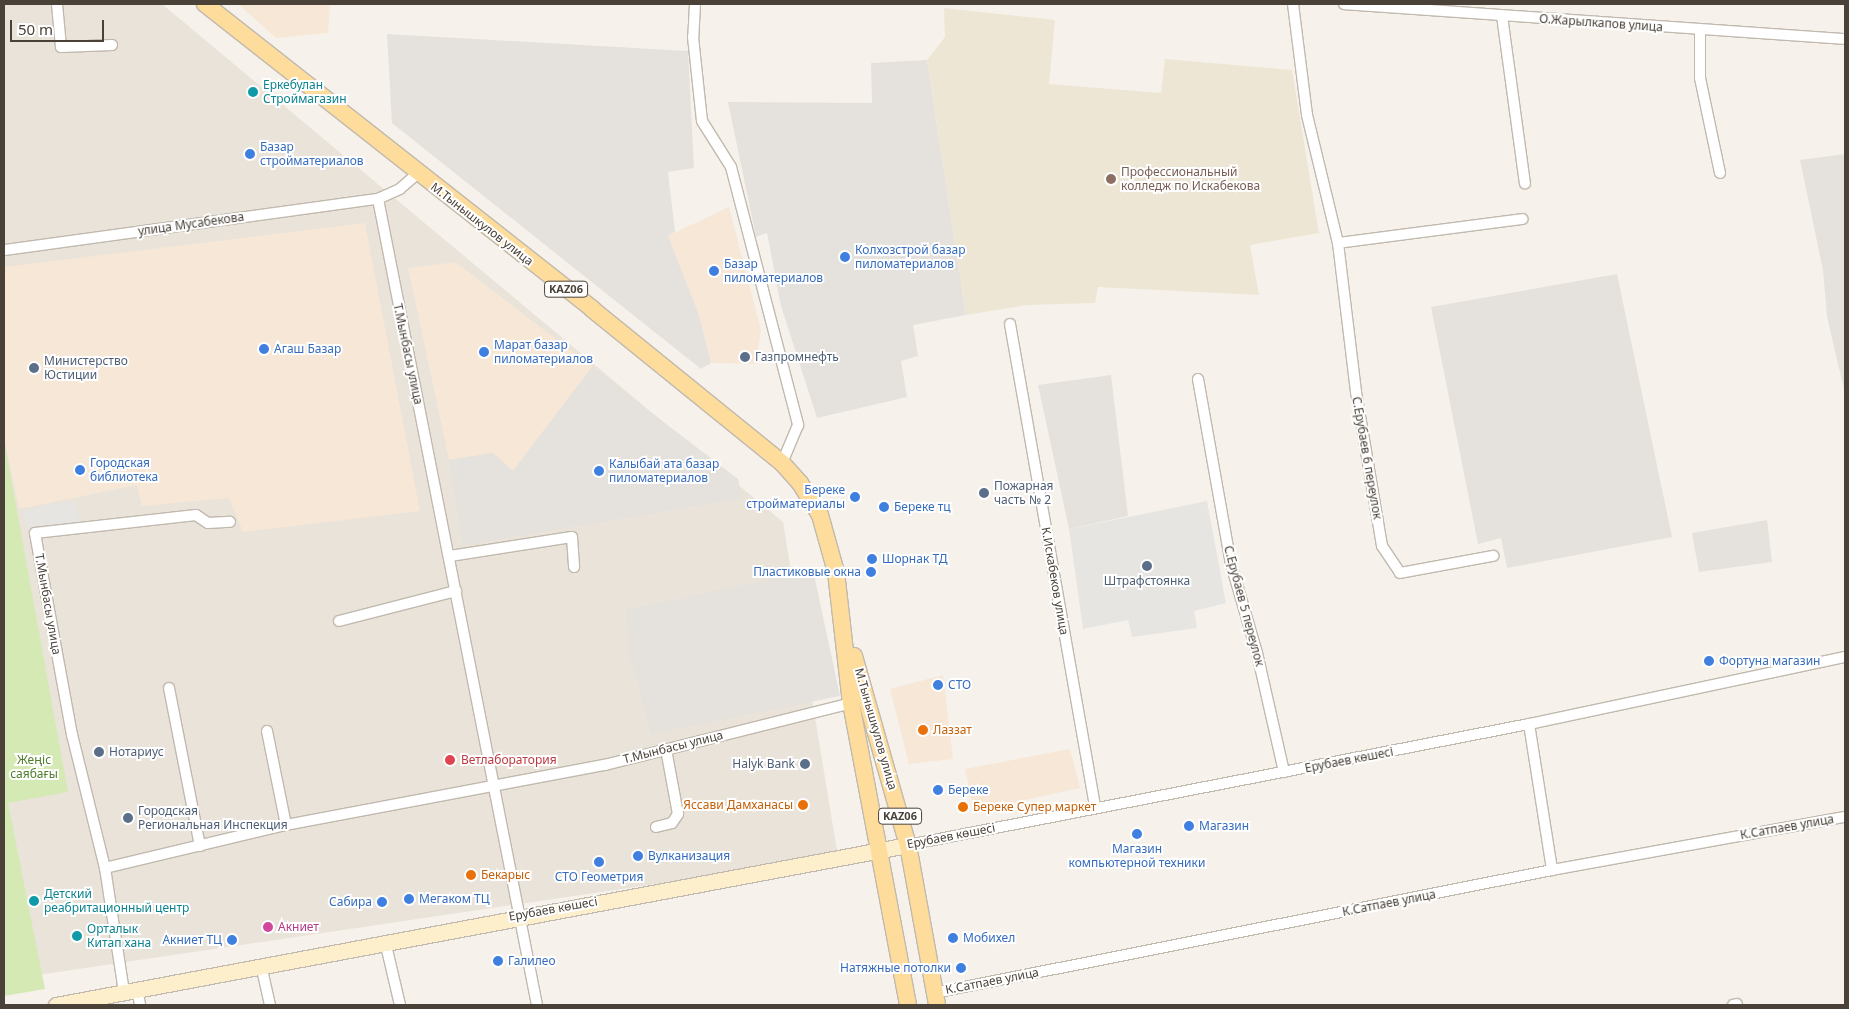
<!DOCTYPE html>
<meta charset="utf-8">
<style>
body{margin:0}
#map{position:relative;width:1849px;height:1009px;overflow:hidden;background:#f6f2eb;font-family:"Noto Sans",sans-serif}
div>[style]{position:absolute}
.residential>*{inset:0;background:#e9e3d9}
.commercial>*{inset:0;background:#f6e7d7}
.industrial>*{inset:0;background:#e5e1dc}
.education>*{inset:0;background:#eee6d5}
.green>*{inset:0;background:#d5e9b5}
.parking>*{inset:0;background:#e7e5e2}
.roads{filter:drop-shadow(1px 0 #c1b9ae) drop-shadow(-1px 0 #c1b9ae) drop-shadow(0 1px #c1b9ae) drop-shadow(0 -1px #c1b9ae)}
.street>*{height:10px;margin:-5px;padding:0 5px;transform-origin:5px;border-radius:5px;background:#fff}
.secondary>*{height:15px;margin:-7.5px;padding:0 7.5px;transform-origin:7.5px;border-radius:7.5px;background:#feefcc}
.primary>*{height:16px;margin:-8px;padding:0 8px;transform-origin:8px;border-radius:8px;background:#fedc9c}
.dots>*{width:14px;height:14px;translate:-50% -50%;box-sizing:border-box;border:2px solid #fff;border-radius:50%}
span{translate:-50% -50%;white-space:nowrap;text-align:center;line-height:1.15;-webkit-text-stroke:4px #fff;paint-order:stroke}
.shield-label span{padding:1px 4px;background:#fff;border:1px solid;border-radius:4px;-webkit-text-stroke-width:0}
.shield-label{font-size:11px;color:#4a4239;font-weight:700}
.street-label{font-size:12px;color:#4a4239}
.culture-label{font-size:12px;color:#0d838f}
.left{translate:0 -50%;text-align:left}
.shop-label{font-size:12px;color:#366cbe}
.right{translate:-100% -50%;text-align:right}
.education-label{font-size:12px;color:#785e54}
.service-label{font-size:12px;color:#4e5e75}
.food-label{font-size:12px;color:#c56008}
.park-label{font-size:12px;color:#4f7d2b}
.health-label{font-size:12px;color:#be3a42}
.hotel-label{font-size:12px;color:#b23c85}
.frame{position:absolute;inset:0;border:5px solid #4a4239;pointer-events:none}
.scale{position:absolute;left:10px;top:20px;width:94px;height:22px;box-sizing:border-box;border:2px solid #4a4239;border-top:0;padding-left:6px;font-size:15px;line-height:18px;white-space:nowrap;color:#4a4239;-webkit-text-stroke:4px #fff;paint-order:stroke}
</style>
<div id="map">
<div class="residential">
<i style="clip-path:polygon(4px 4px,162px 4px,783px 522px,838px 857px,4px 980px)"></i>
</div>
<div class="commercial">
<i style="clip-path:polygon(238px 4px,330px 4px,328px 33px,276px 38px)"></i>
<i style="clip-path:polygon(729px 207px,761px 330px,756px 364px,711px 363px,699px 315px,668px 236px)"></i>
<i style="clip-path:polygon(365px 223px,420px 511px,243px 532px,229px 498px,142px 506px,137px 485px,19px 509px,4px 439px,4px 267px)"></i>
<i style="clip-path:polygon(456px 262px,592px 367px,513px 471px,493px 453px,449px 460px,408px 268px)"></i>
<i style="clip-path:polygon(943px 675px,953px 759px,909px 764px,890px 689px)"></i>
<i style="clip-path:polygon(1070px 749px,1080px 788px,974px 811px,965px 769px)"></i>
</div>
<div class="industrial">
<i style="clip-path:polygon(387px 34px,688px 51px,694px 168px,668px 172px,675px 232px,668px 236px,699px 315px,711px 363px,701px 369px,392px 123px)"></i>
<i style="clip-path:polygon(927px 60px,966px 315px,913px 325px,918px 356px,901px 361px,907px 397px,817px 418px,781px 306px,767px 233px,756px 237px,728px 102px,872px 103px,871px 63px)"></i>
<i style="clip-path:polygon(1845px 154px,1845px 394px,1827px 317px,1823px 270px,1800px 160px)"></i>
<i style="clip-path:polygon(1617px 274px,1672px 537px,1507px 568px,1501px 538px,1478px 544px,1431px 307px)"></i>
<i style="clip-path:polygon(592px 367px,738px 479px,742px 498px,463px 545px,449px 460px,493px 453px,513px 471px)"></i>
<i style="clip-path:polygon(1111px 375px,1128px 516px,1069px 529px,1038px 385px)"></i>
<i style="clip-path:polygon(1767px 520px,1772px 562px,1699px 572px,1692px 533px)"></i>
<i style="clip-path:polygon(813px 570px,840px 696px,651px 734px,629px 652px,626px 610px)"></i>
</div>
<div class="education">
<i style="clip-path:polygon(944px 8px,1055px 20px,1049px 84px,1161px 93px,1165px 59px,1292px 70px,1319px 233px,1250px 245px,1259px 295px,1098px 287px,1095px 303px,1027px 305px,966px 315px,927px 60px,945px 37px)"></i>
</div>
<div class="green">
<i style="clip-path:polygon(4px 439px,68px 792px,8px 803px,45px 989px,4px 996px)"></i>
</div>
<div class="parking">
<i style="clip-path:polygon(76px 501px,80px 528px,27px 530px,23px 510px)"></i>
<i style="clip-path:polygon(1207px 501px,1226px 603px,1194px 611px,1197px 628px,1132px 637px,1128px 620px,1083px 629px,1069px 529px)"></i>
</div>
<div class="roads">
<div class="street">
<i style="left:57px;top:4px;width:43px;rotate:84.7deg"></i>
<i style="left:61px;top:47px;width:51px;rotate:-2.2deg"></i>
<i style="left:695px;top:4px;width:33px;rotate:93deg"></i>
<i style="left:693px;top:37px;width:84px;rotate:83.9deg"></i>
<i style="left:702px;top:121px;width:54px;rotate:57.8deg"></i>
<i style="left:731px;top:167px;width:267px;rotate:75.4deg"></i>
<i style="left:798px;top:425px;width:41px;rotate:112.8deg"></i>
<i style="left:1293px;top:4px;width:112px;rotate:82.8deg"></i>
<i style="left:1307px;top:115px;width:132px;rotate:76.4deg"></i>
<i style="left:1338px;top:243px;width:150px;rotate:83.1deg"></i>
<i style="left:1356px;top:392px;width:156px;rotate:80.4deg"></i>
<i style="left:1382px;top:546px;width:32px;rotate:56deg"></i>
<i style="left:1400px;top:573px;width:95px;rotate:-10.4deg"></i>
<i style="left:1344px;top:4px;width:502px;rotate:4deg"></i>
<i style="left:1502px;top:16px;width:169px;rotate:82.2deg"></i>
<i style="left:1700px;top:29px;width:49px;rotate:90deg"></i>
<i style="left:1700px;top:78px;width:97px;rotate:78.1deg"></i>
<i style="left:417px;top:174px;width:23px;rotate:139deg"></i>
<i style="left:400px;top:189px;width:24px;rotate:156deg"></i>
<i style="left:378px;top:199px;width:822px;rotate:78.84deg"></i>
<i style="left:1338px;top:243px;width:186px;rotate:-7.4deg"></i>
<i style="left:4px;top:250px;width:377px;rotate:-7.8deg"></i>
<i style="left:1010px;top:324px;width:490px;rotate:80deg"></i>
<i style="left:1198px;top:379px;width:188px;rotate:79.9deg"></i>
<i style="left:1231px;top:564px;width:93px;rotate:73.7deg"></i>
<i style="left:1257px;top:653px;width:122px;rotate:77.2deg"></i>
<i style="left:450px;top:556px;width:123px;rotate:-8.9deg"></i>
<i style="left:572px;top:537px;width:30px;rotate:86deg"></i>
<i style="left:339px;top:621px;width:121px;rotate:-14.4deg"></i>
<i style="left:169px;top:688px;width:161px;rotate:78.9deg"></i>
<i style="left:1529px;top:724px;width:148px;rotate:81deg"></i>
<i style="left:267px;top:731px;width:96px;rotate:78.6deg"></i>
<i style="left:656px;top:827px;width:16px;rotate:-14deg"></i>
<i style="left:672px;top:823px;width:11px;rotate:-56deg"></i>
<i style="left:678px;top:814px;width:66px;rotate:-100.5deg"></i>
<i style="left:908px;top:845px;width:633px;rotate:-11.03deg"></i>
<i style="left:1529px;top:724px;width:323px;rotate:-12deg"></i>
<i style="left:105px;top:868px;width:186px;rotate:-13.4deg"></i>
<i style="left:286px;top:825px;width:325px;rotate:-10.7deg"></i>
<i style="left:605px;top:765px;width:254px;rotate:-14.1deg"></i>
<i style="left:385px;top:941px;width:66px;rotate:76.8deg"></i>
<i style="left:261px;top:965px;width:41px;rotate:77.3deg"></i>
<i style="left:137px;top:989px;width:16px;rotate:79deg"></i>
<i style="left:124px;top:992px;width:125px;rotate:-98.7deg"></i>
<i style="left:105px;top:868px;width:137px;rotate:-103.9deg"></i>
<i style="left:72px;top:735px;width:205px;rotate:-100.4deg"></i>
<i style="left:35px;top:533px;width:162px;rotate:-6.4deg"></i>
<i style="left:196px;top:515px;width:14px;rotate:34deg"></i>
<i style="left:208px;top:523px;width:22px;rotate:-3deg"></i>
<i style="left:934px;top:993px;width:630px;rotate:-11.26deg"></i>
<i style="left:1552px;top:870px;width:298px;rotate:-10.3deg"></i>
<i style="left:1733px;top:1005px;width:4px;rotate:-14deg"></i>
</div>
<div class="secondary">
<i style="left:56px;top:1005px;width:867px;rotate:-10.64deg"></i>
</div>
<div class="primary">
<i style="left:205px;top:4px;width:493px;rotate:38.2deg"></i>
<i style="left:592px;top:309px;width:245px;rotate:39deg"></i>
<i style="left:782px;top:463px;width:27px;rotate:48deg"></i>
<i style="left:800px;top:483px;width:38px;rotate:58deg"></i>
<i style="left:820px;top:515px;width:59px;rotate:74.3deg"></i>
<i style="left:836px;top:572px;width:132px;rotate:83.5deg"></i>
<i style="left:851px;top:703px;width:307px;rotate:79.3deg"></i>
<i style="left:854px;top:656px;width:197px;rotate:74.1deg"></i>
<i style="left:908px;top:845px;width:163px;rotate:79.7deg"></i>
</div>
</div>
<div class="dots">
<i style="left:253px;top:92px;background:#0f9aa8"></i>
<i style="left:250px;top:154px;background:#3f7fe0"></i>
<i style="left:1111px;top:179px;background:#8d6e63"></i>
<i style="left:845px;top:257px;background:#3f7fe0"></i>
<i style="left:714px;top:271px;background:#3f7fe0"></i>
<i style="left:264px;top:349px;background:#3f7fe0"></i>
<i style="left:484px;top:352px;background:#3f7fe0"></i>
<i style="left:745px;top:357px;background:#5c6f8a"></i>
<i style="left:34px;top:368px;background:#5c6f8a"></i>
<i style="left:80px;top:470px;background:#3f7fe0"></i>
<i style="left:599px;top:471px;background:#3f7fe0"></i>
<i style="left:984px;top:493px;background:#5c6f8a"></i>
<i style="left:855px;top:497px;background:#3f7fe0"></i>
<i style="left:884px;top:507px;background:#3f7fe0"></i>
<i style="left:872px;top:559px;background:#3f7fe0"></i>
<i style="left:1147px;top:566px;background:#5c6f8a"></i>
<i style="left:871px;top:572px;background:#3f7fe0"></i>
<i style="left:1709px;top:661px;background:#3f7fe0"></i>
<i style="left:938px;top:685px;background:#3f7fe0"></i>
<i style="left:923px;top:730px;background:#e8710a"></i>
<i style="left:99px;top:752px;background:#5c6f8a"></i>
<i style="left:450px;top:760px;background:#e0444e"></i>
<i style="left:805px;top:764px;background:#5c6f8a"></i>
<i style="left:938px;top:790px;background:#3f7fe0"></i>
<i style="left:803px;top:805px;background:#e8710a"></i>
<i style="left:963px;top:807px;background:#e8710a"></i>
<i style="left:128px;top:818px;background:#5c6f8a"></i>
<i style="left:1189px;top:826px;background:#3f7fe0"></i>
<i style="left:1137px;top:834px;background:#3f7fe0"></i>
<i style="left:638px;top:856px;background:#3f7fe0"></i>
<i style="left:599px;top:862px;background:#3f7fe0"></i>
<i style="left:471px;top:875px;background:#e8710a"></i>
<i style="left:409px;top:899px;background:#3f7fe0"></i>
<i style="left:34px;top:901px;background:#0f9aa8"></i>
<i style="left:382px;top:902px;background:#3f7fe0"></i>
<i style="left:268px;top:927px;background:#d1479c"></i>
<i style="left:77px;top:936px;background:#0f9aa8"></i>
<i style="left:953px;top:938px;background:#3f7fe0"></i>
<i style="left:232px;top:940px;background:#3f7fe0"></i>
<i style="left:498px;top:961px;background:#3f7fe0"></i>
<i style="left:961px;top:968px;background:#3f7fe0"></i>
</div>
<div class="shield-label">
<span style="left:566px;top:289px">KАZ06</span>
<span style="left:900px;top:816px">KАZ06</span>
</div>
<div class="street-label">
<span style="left:1601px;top:23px;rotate:4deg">О.Жарылкапов улица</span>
<span style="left:191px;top:224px;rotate:-8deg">улица Мусабекова</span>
<span style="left:482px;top:224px;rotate:38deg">М.Тынышкулов улица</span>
<span style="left:408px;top:354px;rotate:78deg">Т.Мынбасы улица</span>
<span style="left:1367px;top:458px;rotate:80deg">С.Ерубаев 6 переулок</span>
<span style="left:1055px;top:581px;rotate:80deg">К.Искабеков улица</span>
<span style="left:48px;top:604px;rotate:80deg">Т.Мынбасы улица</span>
<span style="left:1244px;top:606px;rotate:75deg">С.Ерубаев 5 переулок</span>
<span style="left:876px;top:729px;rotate:74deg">М.Тынышкулов улица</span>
<span style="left:673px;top:747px;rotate:-14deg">Т.Мынбасы улица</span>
<span style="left:1349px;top:760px;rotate:-11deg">Ерубаев көшесі</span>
<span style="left:1787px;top:827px;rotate:-10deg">К.Сатпаев улица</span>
<span style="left:951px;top:836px;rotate:-11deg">Ерубаев көшесі</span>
<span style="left:1389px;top:903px;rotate:-11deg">К.Сатпаев улица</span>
<span style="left:553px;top:909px;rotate:-10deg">Ерубаев көшесі</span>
<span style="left:992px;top:981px;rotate:-11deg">К.Сатпаев улица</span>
</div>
<div class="culture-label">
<span class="left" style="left:263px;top:92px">Еркебулан<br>Строймагазин</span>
<span class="left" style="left:44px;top:901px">Детский<br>реабритационный центр</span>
<span class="left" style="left:87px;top:936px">Орталык<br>Китап хана</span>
</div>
<div class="shop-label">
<span class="left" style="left:260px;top:154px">Базар<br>стройматериалов</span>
<span class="left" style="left:855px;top:257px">Колхозстрой базар<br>пиломатериалов</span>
<span class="left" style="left:724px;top:271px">Базар<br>пиломатериалов</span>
<span class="left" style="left:494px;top:352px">Марат базар<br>пиломатериалов</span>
<span class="left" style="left:274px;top:349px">Агаш Базар</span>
<span class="left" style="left:90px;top:470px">Городская<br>библиотека</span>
<span class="left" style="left:609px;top:471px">Калыбай ата базар<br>пиломатериалов</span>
<span class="right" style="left:845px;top:497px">Береке<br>стройматериалы</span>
<span class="left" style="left:894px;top:507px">Береке тц</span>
<span class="left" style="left:882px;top:559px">Шорнак ТД</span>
<span class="right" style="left:861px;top:572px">Пластиковые окна</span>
<span class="left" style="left:1719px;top:661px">Фортуна магазин</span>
<span class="left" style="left:948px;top:685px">СТО</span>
<span class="left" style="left:948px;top:790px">Береке</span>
<span class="left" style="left:1199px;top:826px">Магазин</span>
<span style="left:1137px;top:856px">Магазин<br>компьютерной техники</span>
<span class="left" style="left:648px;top:856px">Вулканизация</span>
<span style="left:599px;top:877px">СТО Геометрия</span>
<span class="left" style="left:419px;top:899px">Мегаком ТЦ</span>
<span class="right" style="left:372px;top:902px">Сабира</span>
<span class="left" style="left:963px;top:938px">Мобихел</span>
<span class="right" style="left:222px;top:940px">Акниет ТЦ</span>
<span class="left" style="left:508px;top:961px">Галилео</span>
<span class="right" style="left:951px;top:968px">Натяжные потолки</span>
</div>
<div class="education-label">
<span class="left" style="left:1121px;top:179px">Профессиональный<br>колледж по Искабекова</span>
</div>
<div class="service-label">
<span class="left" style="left:755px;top:357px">Газпромнефть</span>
<span class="left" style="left:44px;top:368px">Министерство<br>Юстиции</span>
<span class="left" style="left:994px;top:493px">Пожарная<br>часть № 2</span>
<span style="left:1147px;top:581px">Штрафстоянка</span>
<span class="left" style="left:109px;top:752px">Нотариус</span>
<span class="right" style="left:795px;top:764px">Halyk Bank</span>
<span class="left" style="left:138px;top:818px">Городская<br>Региональная Инспекция</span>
</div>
<div class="food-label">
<span class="left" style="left:933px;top:730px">Лаззат</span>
<span class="right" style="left:793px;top:805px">Яссави Дамханасы</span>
<span class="left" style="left:973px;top:807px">Береке Супер маркет</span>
<span class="left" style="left:481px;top:875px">Бекарыс</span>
</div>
<div class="park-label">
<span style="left:34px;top:767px">Жеңіс<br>саябағы</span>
</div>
<div class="health-label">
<span class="left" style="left:461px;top:760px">Ветлаборатория</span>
</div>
<div class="hotel-label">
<span class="left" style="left:278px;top:927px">Акниет</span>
</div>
<div class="frame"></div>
<div class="scale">50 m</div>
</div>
